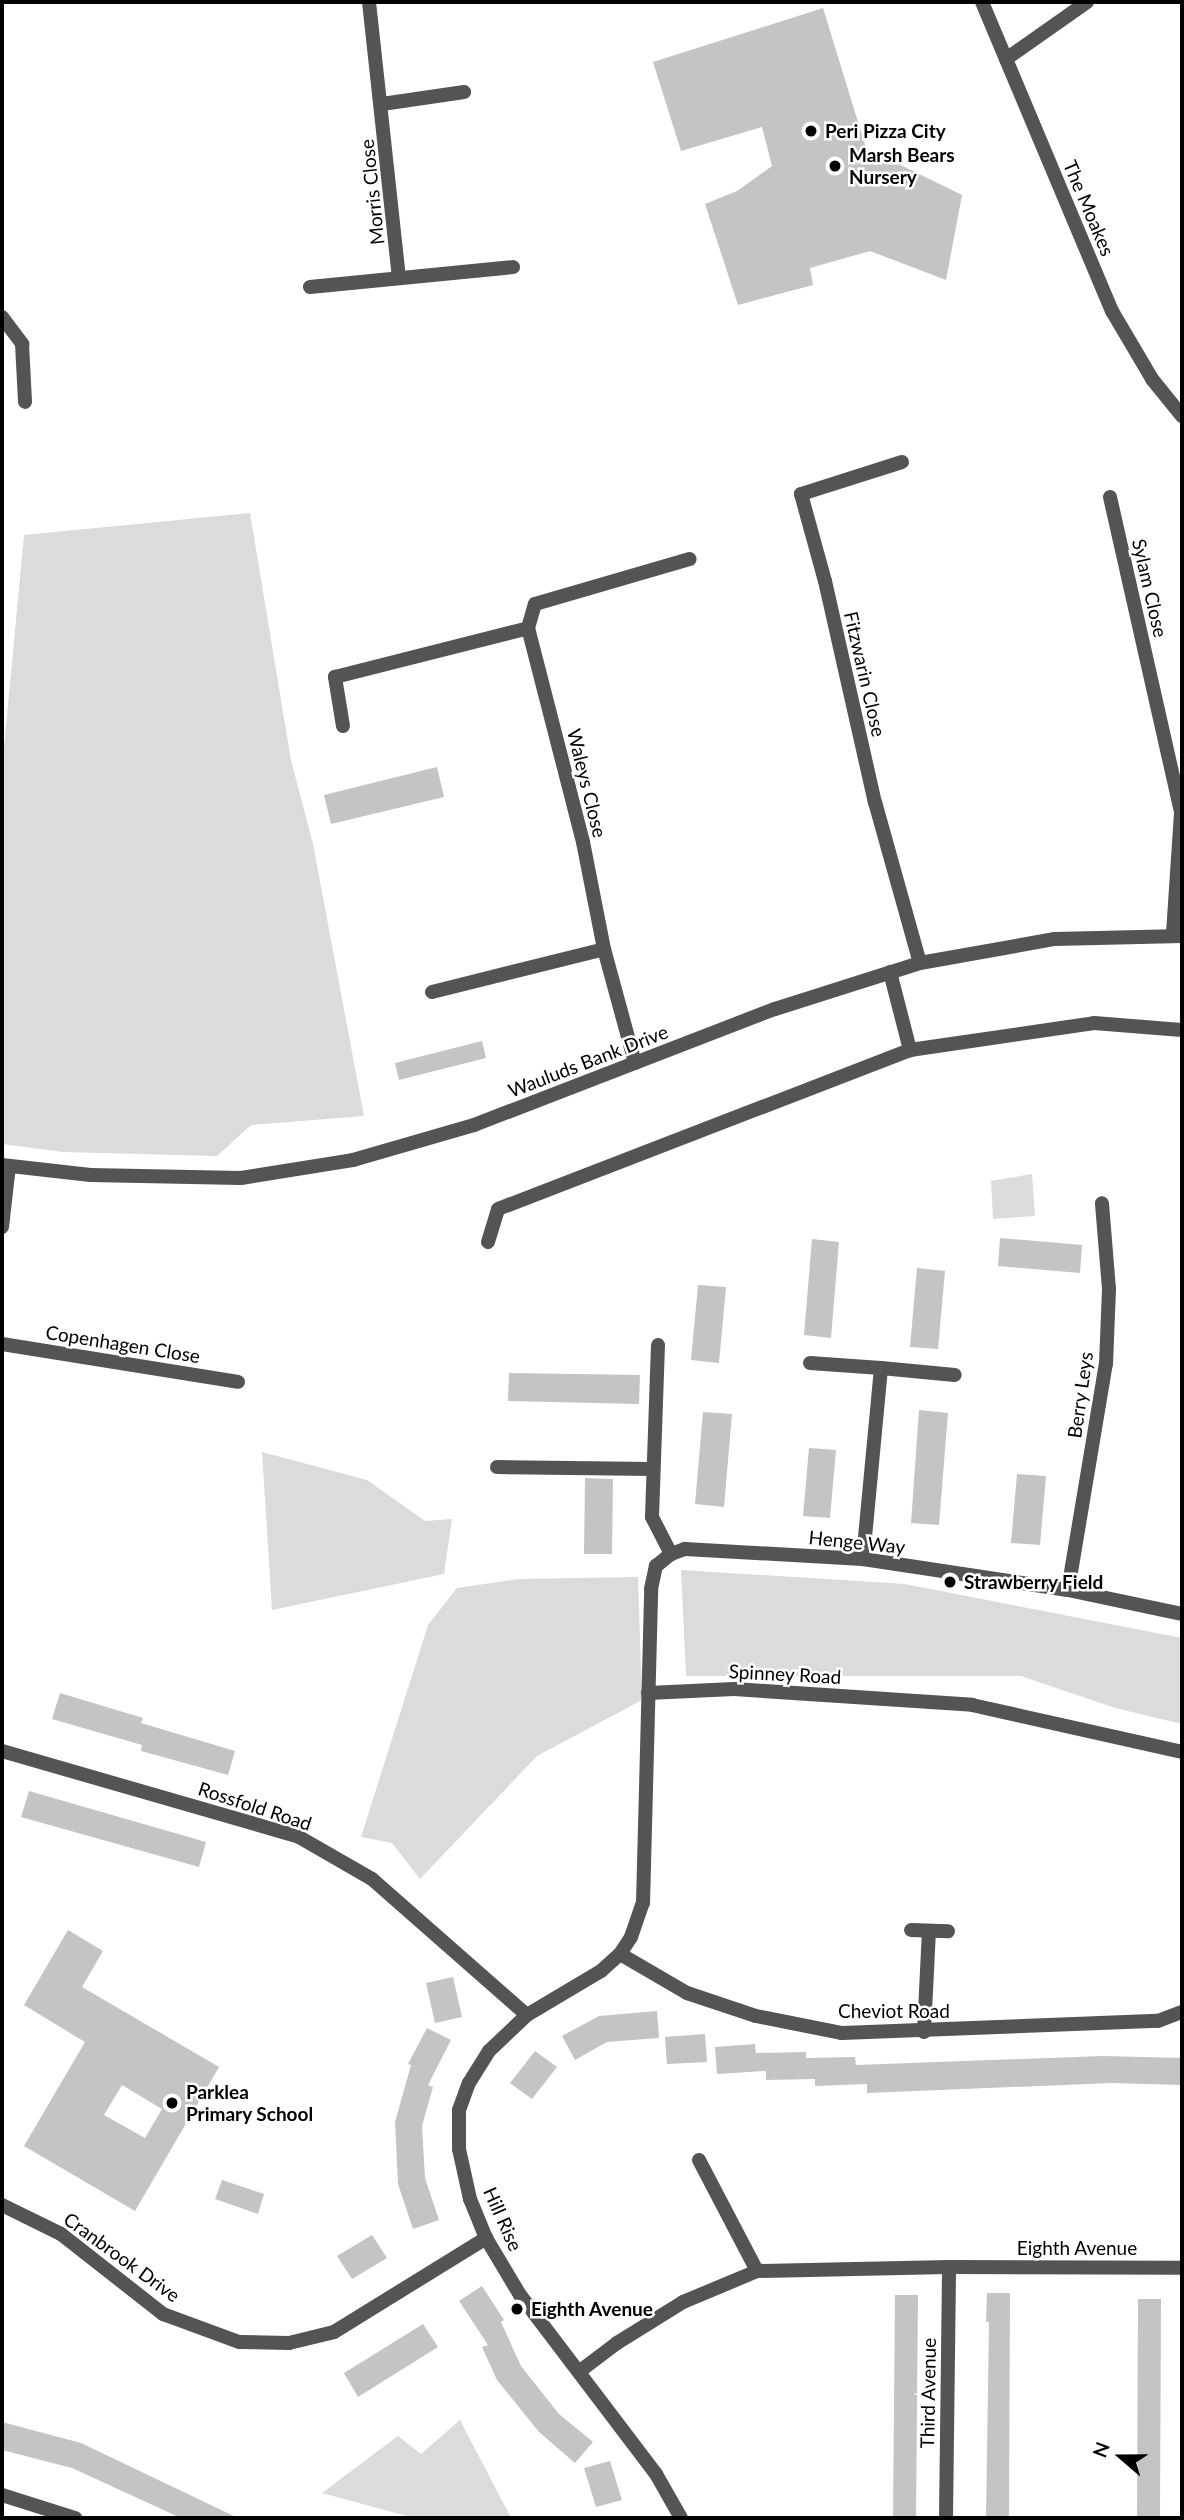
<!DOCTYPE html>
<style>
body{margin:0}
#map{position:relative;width:1184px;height:2520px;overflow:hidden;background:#fff;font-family:Lato,sans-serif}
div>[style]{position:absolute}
.green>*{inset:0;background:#dbdbdb}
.building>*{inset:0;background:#c4c4c4}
.street>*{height:14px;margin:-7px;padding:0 7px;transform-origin:7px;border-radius:7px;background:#545454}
.dots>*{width:19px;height:19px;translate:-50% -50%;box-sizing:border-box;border:4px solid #fff;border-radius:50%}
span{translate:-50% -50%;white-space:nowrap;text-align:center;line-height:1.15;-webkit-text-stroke:5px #fff;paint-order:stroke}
.poi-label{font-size:19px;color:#000;font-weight:700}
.left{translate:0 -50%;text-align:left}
.street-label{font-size:19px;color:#000}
.frame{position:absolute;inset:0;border:4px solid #000;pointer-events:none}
.north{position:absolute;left:1086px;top:2422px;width:70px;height:70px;-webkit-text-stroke:5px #fff;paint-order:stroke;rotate:290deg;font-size:19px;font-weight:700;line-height:28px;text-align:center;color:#000}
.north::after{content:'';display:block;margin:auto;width:24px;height:32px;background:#000;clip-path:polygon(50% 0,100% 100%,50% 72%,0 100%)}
</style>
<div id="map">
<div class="green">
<i style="clip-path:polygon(250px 513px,291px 760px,313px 844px,364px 1116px,251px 1125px,217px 1156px,63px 1152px,2px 1144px,2px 769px,24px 535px)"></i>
<i style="clip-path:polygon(1032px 1174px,1035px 1216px,993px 1219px,991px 1181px)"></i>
<i style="clip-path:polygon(262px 1452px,367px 1480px,425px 1521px,452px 1519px,444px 1574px,272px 1610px)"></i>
<i style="clip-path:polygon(681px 1570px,905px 1584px,1182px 1638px,1182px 1724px,1115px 1708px,1021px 1676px,686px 1676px)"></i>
<i style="clip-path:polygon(638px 1577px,642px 1700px,537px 1756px,420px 1879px,392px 1843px,361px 1837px,428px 1625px,457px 1588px,518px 1579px)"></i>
<i style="clip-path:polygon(460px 2420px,511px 2518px,414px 2518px,322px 2493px,398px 2436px,421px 2454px)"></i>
</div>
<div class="building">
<i style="clip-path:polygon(823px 8px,866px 148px,962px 195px,946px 280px,870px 251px,810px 268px,813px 285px,738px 305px,705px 204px,737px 191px,772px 166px,762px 127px,681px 151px,653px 62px)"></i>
<i style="clip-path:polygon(437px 767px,444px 797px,331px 824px,324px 795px)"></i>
<i style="clip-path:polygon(482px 1041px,486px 1058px,399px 1080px,395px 1063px)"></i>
<i style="clip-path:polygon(1000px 1238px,1082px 1245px,1080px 1273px,998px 1266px)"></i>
<i style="clip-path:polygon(812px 1239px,839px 1242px,831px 1338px,804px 1335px)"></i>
<i style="clip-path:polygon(917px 1268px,945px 1271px,938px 1349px,910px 1347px)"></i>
<i style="clip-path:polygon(698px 1285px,726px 1287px,719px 1363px,691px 1360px)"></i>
<i style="clip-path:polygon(509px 1373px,640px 1375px,639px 1404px,508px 1401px)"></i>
<i style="clip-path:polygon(919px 1410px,948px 1413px,939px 1525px,911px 1523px)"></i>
<i style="clip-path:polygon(703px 1412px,732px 1414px,724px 1507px,695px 1504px)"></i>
<i style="clip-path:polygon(809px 1448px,836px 1450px,830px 1518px,803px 1516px)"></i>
<i style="clip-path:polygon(1017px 1474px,1046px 1476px,1040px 1545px,1011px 1543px)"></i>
<i style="clip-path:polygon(585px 1478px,613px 1479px,612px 1554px,584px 1554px)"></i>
<i style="clip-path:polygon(60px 1693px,143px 1718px,141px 1723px,235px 1751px,228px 1775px,141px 1751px,142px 1745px,52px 1719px)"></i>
<i style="clip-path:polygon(29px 1791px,206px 1842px,199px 1867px,21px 1817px)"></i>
<i style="clip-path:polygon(evenodd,68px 1930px,103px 1951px,82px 1987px,219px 2067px,135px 2211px,24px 2146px,85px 2042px,24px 2005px,68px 1930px,122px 2085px,162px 2109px,145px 2138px,104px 2115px,122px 2085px)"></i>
<i style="clip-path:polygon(453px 1977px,462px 2017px,435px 2023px,426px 1983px)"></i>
<i style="clip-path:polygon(657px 2011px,659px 2038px,607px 2042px,575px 2060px,562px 2036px,599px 2016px)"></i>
<i style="clip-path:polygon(427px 2028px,451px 2040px,428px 2085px,433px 2087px,422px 2126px,425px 2178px,439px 2220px,413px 2229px,398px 2184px,395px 2122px,411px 2065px,408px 2064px)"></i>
<i style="clip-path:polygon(705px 2034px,707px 2062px,667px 2064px,665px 2037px)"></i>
<i style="clip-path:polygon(755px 2044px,756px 2053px,806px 2052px,806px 2058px,855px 2057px,856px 2065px,1103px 2056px,1182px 2058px,1182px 2085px,1112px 2083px,867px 2093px,867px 2084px,815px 2086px,815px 2079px,766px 2080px,766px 2071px,717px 2074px,715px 2047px)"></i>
<i style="clip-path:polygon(535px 2051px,557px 2067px,532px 2099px,510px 2083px)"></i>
<i style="clip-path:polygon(222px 2180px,264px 2194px,258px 2214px,215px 2199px)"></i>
<i style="clip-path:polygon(372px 2235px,387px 2258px,352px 2279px,337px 2256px)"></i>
<i style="clip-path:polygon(482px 2286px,504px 2320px,501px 2322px,521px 2366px,559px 2414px,593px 2442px,575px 2463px,539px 2432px,497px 2380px,482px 2347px,488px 2345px,459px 2301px)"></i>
<i style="clip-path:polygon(987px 2293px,1010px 2293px,1009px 2518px,986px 2518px,989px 2322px,986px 2322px)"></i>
<i style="clip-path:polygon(895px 2295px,918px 2295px,916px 2518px,893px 2518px)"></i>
<i style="clip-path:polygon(1138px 2299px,1161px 2299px,1160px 2518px,1137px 2518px)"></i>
<i style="clip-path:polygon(423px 2324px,438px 2347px,358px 2397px,344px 2373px)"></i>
<i style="clip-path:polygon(2px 2422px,81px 2443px,238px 2518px,181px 2518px,72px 2468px,2px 2450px)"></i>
<i style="clip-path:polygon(610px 2461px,622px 2500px,596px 2507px,584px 2468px)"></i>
</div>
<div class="street">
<i style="left:369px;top:2px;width:276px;rotate:83.8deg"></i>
<i style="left:982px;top:2px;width:335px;rotate:67.2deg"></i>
<i style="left:1112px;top:311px;width:79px;rotate:59.5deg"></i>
<i style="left:1152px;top:379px;width:48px;rotate:51deg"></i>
<i style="left:1006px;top:59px;width:99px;rotate:-35.1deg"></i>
<i style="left:382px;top:104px;width:83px;rotate:-8.3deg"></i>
<i style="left:310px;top:287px;width:204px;rotate:-5.6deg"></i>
<i style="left:2px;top:317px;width:34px;rotate:53deg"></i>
<i style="left:22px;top:344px;width:58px;rotate:87deg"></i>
<i style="left:902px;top:462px;width:106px;rotate:162.4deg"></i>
<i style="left:801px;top:494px;width:90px;rotate:74.6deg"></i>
<i style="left:825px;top:581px;width:227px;rotate:77.3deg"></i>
<i style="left:875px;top:802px;width:167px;rotate:74.4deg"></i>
<i style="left:1110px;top:497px;width:324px;rotate:77.3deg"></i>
<i style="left:1181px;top:813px;width:122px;rotate:93.8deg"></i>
<i style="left:343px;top:726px;width:50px;rotate:-99.3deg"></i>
<i style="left:335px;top:677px;width:199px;rotate:-14.2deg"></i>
<i style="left:890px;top:972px;width:81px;rotate:75.6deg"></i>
<i style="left:432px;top:992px;width:177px;rotate:-14deg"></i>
<i style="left:635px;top:1063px;width:118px;rotate:-105.2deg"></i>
<i style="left:604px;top:949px;width:109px;rotate:-101.1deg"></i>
<i style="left:583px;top:842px;width:221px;rotate:-104.4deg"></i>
<i style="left:528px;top:628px;width:25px;rotate:-74deg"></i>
<i style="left:535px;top:604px;width:161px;rotate:-16.2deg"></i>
<i style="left:2px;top:1165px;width:89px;rotate:6.5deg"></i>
<i style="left:90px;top:1175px;width:151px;rotate:1.1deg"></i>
<i style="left:241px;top:1178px;width:113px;rotate:-9.1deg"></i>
<i style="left:353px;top:1160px;width:126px;rotate:-16.1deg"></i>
<i style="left:474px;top:1125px;width:323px;rotate:-21.1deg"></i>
<i style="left:775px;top:1009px;width:152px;rotate:-17.6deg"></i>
<i style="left:920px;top:963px;width:137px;rotate:-10.1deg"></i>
<i style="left:1055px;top:939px;width:127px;rotate:-1.4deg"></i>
<i style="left:2px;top:1227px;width:61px;rotate:-83.5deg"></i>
<i style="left:488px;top:1242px;width:34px;rotate:-73deg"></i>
<i style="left:498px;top:1209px;width:442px;rotate:-21.1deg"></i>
<i style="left:910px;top:1050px;width:186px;rotate:-8.3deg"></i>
<i style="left:1094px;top:1023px;width:88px;rotate:4.5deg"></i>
<i style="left:2px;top:1344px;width:239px;rotate:9.1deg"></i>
<i style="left:658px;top:1345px;width:172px;rotate:92deg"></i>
<i style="left:652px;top:1517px;width:42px;rotate:62.8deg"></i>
<i style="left:810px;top:1363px;width:71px;rotate:4deg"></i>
<i style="left:881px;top:1368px;width:192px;rotate:95.4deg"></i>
<i style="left:881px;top:1368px;width:74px;rotate:5.4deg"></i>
<i style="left:497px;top:1467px;width:156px;rotate:0.7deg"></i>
<i style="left:1068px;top:1590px;width:229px;rotate:-80.5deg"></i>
<i style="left:1106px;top:1364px;width:75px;rotate:-87.7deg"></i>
<i style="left:1109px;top:1289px;width:86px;rotate:-94.7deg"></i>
<i style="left:648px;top:1693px;width:86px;rotate:-2.7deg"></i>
<i style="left:734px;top:1689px;width:239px;rotate:3.8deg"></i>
<i style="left:972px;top:1705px;width:215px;rotate:12.6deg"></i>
<i style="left:2px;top:1751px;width:309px;rotate:16.1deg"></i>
<i style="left:299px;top:1837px;width:84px;rotate:29.9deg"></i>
<i style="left:372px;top:1879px;width:206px;rotate:41.3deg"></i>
<i style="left:911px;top:1930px;width:37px;rotate:2deg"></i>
<i style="left:620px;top:1954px;width:78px;rotate:30.2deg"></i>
<i style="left:687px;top:1993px;width:73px;rotate:18.4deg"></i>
<i style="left:756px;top:2016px;width:88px;rotate:11.2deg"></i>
<i style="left:842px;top:2033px;width:316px;rotate:-2.2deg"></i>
<i style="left:1158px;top:2021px;width:26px;rotate:-21deg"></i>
<i style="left:924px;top:2032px;width:101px;rotate:-87.2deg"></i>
<i style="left:699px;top:2160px;width:125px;rotate:62.4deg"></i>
<i style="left:2px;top:2205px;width:66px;rotate:26.2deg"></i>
<i style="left:61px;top:2234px;width:130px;rotate:38.1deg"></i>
<i style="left:163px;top:2314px;width:81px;rotate:20.2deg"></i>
<i style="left:239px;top:2342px;width:50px;rotate:1.1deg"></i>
<i style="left:289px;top:2343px;width:46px;rotate:-13.7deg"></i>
<i style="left:334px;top:2332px;width:179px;rotate:-31.7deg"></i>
<i style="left:580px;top:2371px;width:46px;rotate:-37.1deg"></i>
<i style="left:617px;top:2343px;width:78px;rotate:-31.8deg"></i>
<i style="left:683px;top:2302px;width:80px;rotate:-22.7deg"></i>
<i style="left:757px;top:2271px;width:192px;rotate:-1.2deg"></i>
<i style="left:949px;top:2267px;width:233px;rotate:0.2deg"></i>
<i style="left:2px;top:2495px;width:77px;rotate:17.5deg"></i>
<i style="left:681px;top:2518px;width:51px;rotate:-119.6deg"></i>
<i style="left:656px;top:2474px;width:225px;rotate:-127.2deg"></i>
<i style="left:520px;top:2295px;width:66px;rotate:-120.8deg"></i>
<i style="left:486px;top:2238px;width:42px;rotate:-112.3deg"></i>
<i style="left:470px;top:2199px;width:51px;rotate:-102.4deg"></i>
<i style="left:459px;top:2149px;width:39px;rotate:-90deg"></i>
<i style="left:459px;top:2110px;width:29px;rotate:-70deg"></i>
<i style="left:469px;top:2083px;width:38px;rotate:-58deg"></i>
<i style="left:489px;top:2051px;width:52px;rotate:-43.5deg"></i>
<i style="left:527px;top:2015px;width:86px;rotate:-30.7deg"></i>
<i style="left:601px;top:1971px;width:25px;rotate:-42deg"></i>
<i style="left:620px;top:1954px;width:20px;rotate:-57deg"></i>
<i style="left:631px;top:1937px;width:36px;rotate:-71deg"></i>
<i style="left:643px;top:1903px;width:314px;rotate:-88.5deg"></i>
<i style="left:651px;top:1589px;width:24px;rotate:-78deg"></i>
<i style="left:656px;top:1566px;width:19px;rotate:-39deg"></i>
<i style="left:671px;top:1554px;width:15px;rotate:-20deg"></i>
<i style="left:685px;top:1549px;width:178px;rotate:3.2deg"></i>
<i style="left:863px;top:1559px;width:207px;rotate:8.6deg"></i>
<i style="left:1068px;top:1590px;width:116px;rotate:11.9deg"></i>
<i style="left:946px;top:2518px;width:251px;rotate:-89.3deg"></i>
</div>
<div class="dots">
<i style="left:811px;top:131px;background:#000"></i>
<i style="left:835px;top:166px;background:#000"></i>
<i style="left:950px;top:1582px;background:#000"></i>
<i style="left:172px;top:2103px;background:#000"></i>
<i style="left:517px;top:2309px;background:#000"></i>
</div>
<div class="poi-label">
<span class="left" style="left:825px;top:131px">Peri Pizza City</span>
<span class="left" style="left:849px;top:166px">Marsh Bears<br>Nursery</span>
<span class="left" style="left:964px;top:1582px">Strawberry Field</span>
<span class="left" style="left:186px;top:2103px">Parklea<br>Primary School</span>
<span class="left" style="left:531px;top:2309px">Eighth Avenue</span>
</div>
<div class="street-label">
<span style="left:372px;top:192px;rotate:-96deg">Morris Close</span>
<span style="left:1089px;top:208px;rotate:67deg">The Moakes</span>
<span style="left:1150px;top:588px;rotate:77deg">Sylam Close</span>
<span style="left:865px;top:674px;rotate:77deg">Fitzwarin Close</span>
<span style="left:587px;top:783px;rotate:76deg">Waleys Close</span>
<span style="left:588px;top:1061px;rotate:-21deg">Wauluds Bank Drive</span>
<span style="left:123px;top:1344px;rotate:9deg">Copenhagen Close</span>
<span style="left:1080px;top:1395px;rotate:-82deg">Berry Leys</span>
<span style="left:857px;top:1542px;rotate:6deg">Henge Way</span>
<span style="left:785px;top:1674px;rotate:3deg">Spinney Road</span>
<span style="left:255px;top:1806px;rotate:18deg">Rossfold Road</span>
<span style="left:894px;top:2011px">Cheviot Road</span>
<span style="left:503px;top:2219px;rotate:66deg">Hill Rise</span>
<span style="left:1077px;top:2248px">Eighth Avenue</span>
<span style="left:122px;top:2257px;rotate:36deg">Cranbrook Drive</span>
<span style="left:928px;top:2393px;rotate:-89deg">Third Avenue</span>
</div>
<div class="frame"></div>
<div class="north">N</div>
</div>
